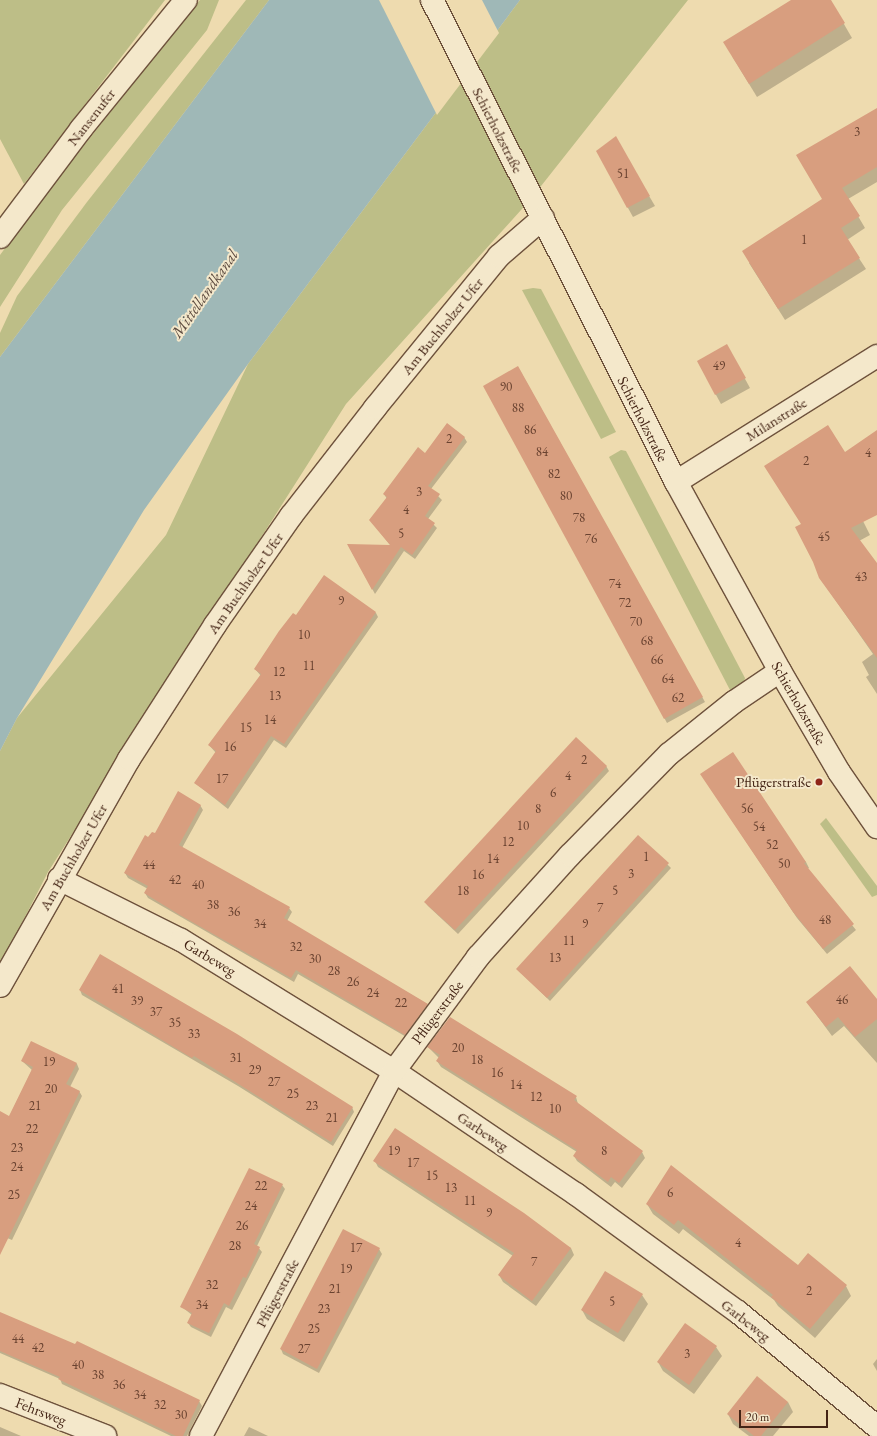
<!DOCTYPE html>
<meta charset="utf-8">
<style>
body{margin:0}
#map{position:relative;width:877px;height:1436px;overflow:hidden;background:#eedbaf;font-family:"EB Garamond",serif}
div>[style]{position:absolute}
.green>*{inset:0;background:#bdbe87}
.water>*{inset:0;background:#9fb8b7}
.pier>*{inset:0;background:#eedbaf}
.shadow>*{inset:0;background:#0003}
.building>*{inset:0;background:#d89e7f}
.roads{filter:drop-shadow(1px 0 #6e523c) drop-shadow(-1px 0 #6e523c) drop-shadow(0 1px #6e523c) drop-shadow(0 -1px #6e523c)}
.minor>*{height:22px;margin:-11px;padding:0 11px;transform-origin:11px;border-radius:11px;background:#f4e8cb}
.dots>*{width:11px;height:11px;translate:-50% -50%;box-sizing:border-box;border:2px solid #f4e8cb;border-radius:50%}
span{translate:-50% -50%;white-space:nowrap;text-align:center;line-height:1.15;-webkit-text-stroke:4px #f4e8cb;paint-order:stroke}
.number-label{font-size:13px;color:#694230}
.number-label span{-webkit-text-stroke-width:0}
.street-label{font-size:15px;color:#442415}
.poi-label{font-size:15px;color:#442415}
.right{translate:-100% -50%;text-align:right}
.water-label{font-size:16px;color:#5b493e;font-style:italic}
.scale{position:absolute;left:739px;top:1410px;width:89px;height:18px;box-sizing:border-box;border:2px solid #442415;border-top:0;padding-left:5px;font-size:12px;line-height:14px;white-space:nowrap;color:#442415;-webkit-text-stroke:3px #f4e8cb;paint-order:stroke}
</style>
<div id="map">
<div class="green">
<i style="clip-path:polygon(0 0,165px 0,24px 184px,0 139px)"></i>
<i style="clip-path:polygon(200px 0,219px 0,207px 30px,62px 210px,0 307px,0 255px,49px 189px)"></i>
<i style="clip-path:polygon(246px 0,269px 0,0 357px,0 333px,17px 296px,87px 202px)"></i>
<i style="clip-path:polygon(520px 0,688px 0,530px 200px,346px 404px,48px 872px,0 966px,0 751px,17px 718px,166px 535px,248px 364px)"></i>
<i style="clip-path:polygon(533px 288px,541px 289px,616px 432px,601px 439px,522px 290px)"></i>
<i style="clip-path:polygon(621px 450px,626px 451px,745px 678px,744px 682px,735px 690px,730px 690px,609px 457px)"></i>
<i style="clip-path:polygon(826px 818px,877px 886px,877px 895px,872px 897px,820px 824px)"></i>
</div>
<div class="water">
<i style="clip-path:polygon(269px 0,520px 0,248px 364px,144px 510px,17px 718px,0 751px,0 357px)"></i>
</div>
<div class="pier">
<i style="clip-path:polygon(379px 0,482px 0,499px 33px,437px 115px)"></i>
</div>
<div class="shadow">
<i style="clip-path:polygon(793px 0,830px 0,852px 38px,757px 97px,732px 56px)"></i>
<i style="clip-path:polygon(877px 109px,877px 182px,848px 199px,865px 228px,847px 240px,866px 269px,785px 320px,749px 263px,823px 199px)"></i>
<i style="clip-path:polygon(615px 138px,655px 206px,633px 217px,628px 208px)"></i>
<i style="clip-path:polygon(732px 355px,750px 388px,721px 404px,698px 362px)"></i>
<i style="clip-path:polygon(518px 367px,705px 702px,667px 723px,546px 496px)"></i>
<i style="clip-path:polygon(877px 431px,877px 500px,859px 513px,870px 535px,859px 541px,877px 565px,877px 694px,866px 677px,869px 675px,862px 662px,873px 654px,820px 578px,802px 525px,845px 453px)"></i>
<i style="clip-path:polygon(464px 437px,467px 442px,431px 489px,442px 500px,428px 519px,437px 528px,415px 559px,404px 551px,375px 594px,348px 545px,391px 546px,370px 520px,387px 499px,384px 494px,425px 454px)"></i>
<i style="clip-path:polygon(324px 576px,376px 613px,378px 617px,286px 748px,274px 740px,228px 809px,195px 783px,216px 753px,209px 745px,261px 676px,255px 669px,297px 617px)"></i>
<i style="clip-path:polygon(606px 766px,609px 771px,458px 934px,428px 906px,425px 902px)"></i>
<i style="clip-path:polygon(705px 780px,806px 862px,809px 868px,807px 869px,856px 930px,827px 954px,797px 918px)"></i>
<i style="clip-path:polygon(200px 805px,203px 810px,182px 848px,289px 908px,292px 912px,287px 921px,427px 1004px,430px 1009px,408px 1038px,298px 974px,294px 982px,148px 898px,145px 893px,148px 889px,128px 878px,125px 873px,149px 839px)"></i>
<i style="clip-path:polygon(638px 836px,671px 868px,550px 1001px,517px 969px)"></i>
<i style="clip-path:polygon(80px 990px,352px 1107px,354px 1112px,333px 1146px,238px 1086px,82px 995px)"></i>
<i style="clip-path:polygon(877px 1001px,877px 1063px,844px 1026px,832px 1036px,807px 1002px)"></i>
<i style="clip-path:polygon(31px 1042px,77px 1064px,79px 1069px,70px 1087px,79px 1091px,82px 1096px,12px 1240px,0 1235px,0 1136px,32px 1070px,22px 1061px)"></i>
<i style="clip-path:polygon(428px 1047px,576px 1097px,578px 1104px,642px 1152px,645px 1158px,622px 1188px,615px 1182px,611px 1187px,577px 1161px,574px 1156px,577px 1152px,441px 1067px,437px 1061px,439px 1058px)"></i>
<i style="clip-path:polygon(375px 1161px,571px 1248px,574px 1255px,536px 1306px,503px 1282px,499px 1275px,513px 1256px,378px 1167px)"></i>
<i style="clip-path:polygon(282px 1185px,285px 1189px,257px 1246px,262px 1252px,232px 1310px,226px 1307px,211px 1337px,191px 1327px,188px 1323px,192px 1315px,182px 1307px)"></i>
<i style="clip-path:polygon(647px 1204px,846px 1286px,851px 1296px,815px 1338px,778px 1306px,774px 1300px,683px 1229px,679px 1234px,653px 1214px)"></i>
<i style="clip-path:polygon(379px 1249px,382px 1254px,319px 1373px,283px 1354px,281px 1349px)"></i>
<i style="clip-path:polygon(642px 1295px,648px 1304px,624px 1342px,587px 1319px,582px 1310px)"></i>
<i style="clip-path:polygon(0 1313px,199px 1401px,202px 1406px,187px 1436px,171px 1436px,62px 1384px,60px 1379px,0 1353px)"></i>
<i style="clip-path:polygon(685px 1324px,716px 1347px,722px 1356px,694px 1394px,663px 1371px,658px 1362px)"></i>
<i style="clip-path:polygon(877px 1359px,877px 1371px,873px 1364px)"></i>
<i style="clip-path:polygon(788px 1402px,793px 1412px,773px 1436px,749px 1436px,733px 1424px,728px 1414px)"></i>
<i style="clip-path:polygon(0 1427px,21px 1436px,0 1436px)"></i>
<i style="clip-path:polygon(249px 1427px,268px 1436px,244px 1436px)"></i>
</div>
<div class="building">
<i style="clip-path:polygon(791px 0,831px 0,845px 23px,749px 84px,723px 42px)"></i>
<i style="clip-path:polygon(877px 108px,877px 167px,842px 188px,860px 216px,841px 228px,860px 258px,778px 309px,742px 251px,822px 199px,796px 155px)"></i>
<i style="clip-path:polygon(616px 136px,650px 196px,627px 208px,596px 151px)"></i>
<i style="clip-path:polygon(727px 344px,746px 378px,715px 395px,697px 361px)"></i>
<i style="clip-path:polygon(518px 366px,703px 697px,664px 719px,483px 386px)"></i>
<i style="clip-path:polygon(447px 423px,465px 437px,428px 486px,440px 494px,425px 516px,435px 523px,412px 555px,401px 547px,372px 590px,347px 544px,390px 545px,369px 520px,387px 497px,383px 494px,418px 447px,425px 453px)"></i>
<i style="clip-path:polygon(828px 425px,845px 452px,877px 430px,877px 515px,851px 528px,877px 563px,877px 658px,819px 578px,813px 562px,795px 527px,801px 524px,764px 466px)"></i>
<i style="clip-path:polygon(324px 575px,376px 612px,284px 744px,271px 736px,225px 805px,194px 783px,216px 751px,208px 745px,261px 674px,254px 669px,279px 631px,293px 613px,296px 615px)"></i>
<i style="clip-path:polygon(576px 737px,607px 766px,455px 930px,424px 902px)"></i>
<i style="clip-path:polygon(733px 752px,806px 862px,804px 863px,854px 924px,823px 949px,793px 912px,700px 774px)"></i>
<i style="clip-path:polygon(178px 791px,201px 805px,179px 845px,290px 907px,284px 918px,428px 1004px,405px 1035px,296px 970px,291px 978px,180px 915px,144px 893px,148px 886px,124px 873px,145px 835px,148px 837px,152px 832px,155px 833px)"></i>
<i style="clip-path:polygon(638px 835px,669px 863px,547px 998px,516px 969px)"></i>
<i style="clip-path:polygon(100px 954px,237px 1034px,353px 1107px,331px 1142px,194px 1056px,192px 1058px,79px 990px)"></i>
<i style="clip-path:polygon(850px 966px,877px 999px,877px 1019px,855px 1037px,838px 1017px,826px 1027px,806px 1002px)"></i>
<i style="clip-path:polygon(450px 1017px,577px 1096px,574px 1100px,643px 1151px,619px 1183px,611px 1177px,608px 1182px,573px 1156px,577px 1150px,436px 1061px,440px 1055px,427px 1047px)"></i>
<i style="clip-path:polygon(31px 1041px,77px 1063px,66px 1084px,80px 1091px,0 1255px,0 1111px,9px 1116px,33px 1067px,21px 1061px)"></i>
<i style="clip-path:polygon(395px 1128px,524px 1213px,571px 1248px,532px 1301px,498px 1275px,514px 1253px,373px 1161px)"></i>
<i style="clip-path:polygon(671px 1165px,798px 1265px,808px 1253px,847px 1285px,810px 1329px,771px 1297px,773px 1295px,678px 1220px,674px 1225px,646px 1204px)"></i>
<i style="clip-path:polygon(249px 1168px,283px 1184px,254px 1244px,260px 1247px,246px 1278px,243px 1277px,229px 1306px,224px 1303px,209px 1333px,187px 1323px,192px 1313px,180px 1307px)"></i>
<i style="clip-path:polygon(343px 1229px,380px 1248px,317px 1369px,280px 1349px)"></i>
<i style="clip-path:polygon(605px 1271px,643px 1294px,618px 1333px,581px 1310px)"></i>
<i style="clip-path:polygon(0 1312px,75px 1344px,77px 1341px,200px 1400px,183px 1436px,176px 1436px,58px 1379px,60px 1377px,0 1351px)"></i>
<i style="clip-path:polygon(685px 1323px,717px 1346px,689px 1385px,657px 1362px)"></i>
<i style="clip-path:polygon(757px 1376px,788px 1402px,761px 1436px,754px 1436px,727px 1414px)"></i>
</div>
<div class="roads">
<div class="minor">
<i style="left:432px;top:0;width:540px;rotate:63.15deg"></i>
<i style="left:676px;top:482px;width:216px;rotate:61.2deg"></i>
<i style="left:780px;top:671px;width:117px;rotate:59.7deg"></i>
<i style="left:839px;top:772px;width:67px;rotate:55.4deg"></i>
<i style="left:0;top:237px;width:135px;rotate:-53.1deg"></i>
<i style="left:81px;top:129px;width:166px;rotate:-50.9deg"></i>
<i style="left:676px;top:482px;width:237px;rotate:-32.1deg"></i>
<i style="left:59px;top:879px;width:136px;rotate:26.6deg"></i>
<i style="left:181px;top:940px;width:250px;rotate:31.6deg"></i>
<i style="left:394px;top:1071px;width:220px;rotate:34.1deg"></i>
<i style="left:576px;top:1194px;width:200px;rotate:36.1deg"></i>
<i style="left:738px;top:1312px;width:180px;rotate:39.6deg"></i>
<i style="left:0;top:986px;width:261px;rotate:-60.4deg"></i>
<i style="left:129px;top:759px;width:159px;rotate:-57.3deg"></i>
<i style="left:215px;top:625px;width:133px;rotate:-55.1deg"></i>
<i style="left:291px;top:516px;width:137px;rotate:-52.1deg"></i>
<i style="left:375px;top:408px;width:196px;rotate:-50.8deg"></i>
<i style="left:499px;top:256px;width:58px;rotate:-40.8deg"></i>
<i style="left:0;top:1395px;width:113px;rotate:21.3deg"></i>
<i style="left:201px;top:1436px;width:413px;rotate:-62.1deg"></i>
<i style="left:394px;top:1071px;width:142px;rotate:-53.6deg"></i>
<i style="left:478px;top:957px;width:137px;rotate:-48deg"></i>
<i style="left:570px;top:855px;width:141px;rotate:-45.6deg"></i>
<i style="left:669px;top:754px;width:83px;rotate:-38.7deg"></i>
<i style="left:734px;top:702px;width:55px;rotate:-34deg"></i>
</div>
</div>
<div class="dots">
<i style="left:819px;top:782px;background:#8f2418"></i>
</div>
<div class="number-label">
<span style="left:857px;top:132px">3</span>
<span style="left:623px;top:174px">51</span>
<span style="left:804px;top:240px">1</span>
<span style="left:719px;top:366px">49</span>
<span style="left:506px;top:387px">90</span>
<span style="left:518px;top:408px">88</span>
<span style="left:530px;top:430px">86</span>
<span style="left:449px;top:439px">2</span>
<span style="left:542px;top:452px">84</span>
<span style="left:868px;top:453px">4</span>
<span style="left:806px;top:461px">2</span>
<span style="left:554px;top:474px">82</span>
<span style="left:419px;top:492px">3</span>
<span style="left:566px;top:496px">80</span>
<span style="left:406px;top:510px">4</span>
<span style="left:579px;top:518px">78</span>
<span style="left:401px;top:534px">5</span>
<span style="left:824px;top:537px">45</span>
<span style="left:591px;top:539px">76</span>
<span style="left:861px;top:577px">43</span>
<span style="left:615px;top:584px">74</span>
<span style="left:341px;top:601px">9</span>
<span style="left:625px;top:603px">72</span>
<span style="left:636px;top:622px">70</span>
<span style="left:304px;top:635px">10</span>
<span style="left:647px;top:641px">68</span>
<span style="left:657px;top:660px">66</span>
<span style="left:309px;top:666px">11</span>
<span style="left:279px;top:672px">12</span>
<span style="left:668px;top:679px">64</span>
<span style="left:275px;top:696px">13</span>
<span style="left:678px;top:698px">62</span>
<span style="left:270px;top:720px">14</span>
<span style="left:246px;top:728px">15</span>
<span style="left:230px;top:747px">16</span>
<span style="left:584px;top:760px">2</span>
<span style="left:568px;top:776px">4</span>
<span style="left:222px;top:779px">17</span>
<span style="left:553px;top:793px">6</span>
<span style="left:538px;top:809px">8</span>
<span style="left:747px;top:809px">56</span>
<span style="left:523px;top:826px">10</span>
<span style="left:759px;top:827px">54</span>
<span style="left:508px;top:842px">12</span>
<span style="left:772px;top:845px">52</span>
<span style="left:646px;top:857px">1</span>
<span style="left:493px;top:859px">14</span>
<span style="left:784px;top:864px">50</span>
<span style="left:149px;top:865px">44</span>
<span style="left:631px;top:874px">3</span>
<span style="left:478px;top:875px">16</span>
<span style="left:175px;top:880px">42</span>
<span style="left:198px;top:885px">40</span>
<span style="left:463px;top:891px">18</span>
<span style="left:615px;top:891px">5</span>
<span style="left:213px;top:905px">38</span>
<span style="left:600px;top:908px">7</span>
<span style="left:234px;top:912px">36</span>
<span style="left:825px;top:920px">48</span>
<span style="left:260px;top:924px">34</span>
<span style="left:585px;top:924px">9</span>
<span style="left:569px;top:941px">11</span>
<span style="left:296px;top:947px">32</span>
<span style="left:555px;top:958px">13</span>
<span style="left:315px;top:959px">30</span>
<span style="left:334px;top:971px">28</span>
<span style="left:353px;top:982px">26</span>
<span style="left:118px;top:989px">41</span>
<span style="left:373px;top:993px">24</span>
<span style="left:842px;top:1000px">46</span>
<span style="left:137px;top:1001px">39</span>
<span style="left:401px;top:1003px">22</span>
<span style="left:156px;top:1012px">37</span>
<span style="left:175px;top:1023px">35</span>
<span style="left:194px;top:1034px">33</span>
<span style="left:458px;top:1048px">20</span>
<span style="left:236px;top:1058px">31</span>
<span style="left:477px;top:1060px">18</span>
<span style="left:49px;top:1062px">19</span>
<span style="left:255px;top:1070px">29</span>
<span style="left:497px;top:1073px">16</span>
<span style="left:274px;top:1082px">27</span>
<span style="left:516px;top:1085px">14</span>
<span style="left:51px;top:1089px">20</span>
<span style="left:293px;top:1094px">25</span>
<span style="left:536px;top:1097px">12</span>
<span style="left:35px;top:1106px">21</span>
<span style="left:312px;top:1106px">23</span>
<span style="left:555px;top:1109px">10</span>
<span style="left:332px;top:1118px">21</span>
<span style="left:32px;top:1129px">22</span>
<span style="left:17px;top:1148px">23</span>
<span style="left:394px;top:1151px">19</span>
<span style="left:604px;top:1151px">8</span>
<span style="left:413px;top:1163px">17</span>
<span style="left:17px;top:1167px">24</span>
<span style="left:432px;top:1176px">15</span>
<span style="left:261px;top:1186px">22</span>
<span style="left:451px;top:1188px">13</span>
<span style="left:670px;top:1193px">6</span>
<span style="left:14px;top:1195px">25</span>
<span style="left:470px;top:1201px">11</span>
<span style="left:251px;top:1206px">24</span>
<span style="left:489px;top:1213px">9</span>
<span style="left:242px;top:1226px">26</span>
<span style="left:738px;top:1243px">4</span>
<span style="left:235px;top:1246px">28</span>
<span style="left:356px;top:1248px">17</span>
<span style="left:534px;top:1262px">7</span>
<span style="left:346px;top:1269px">19</span>
<span style="left:212px;top:1285px">32</span>
<span style="left:335px;top:1289px">21</span>
<span style="left:809px;top:1291px">2</span>
<span style="left:612px;top:1302px">5</span>
<span style="left:202px;top:1305px">34</span>
<span style="left:324px;top:1309px">23</span>
<span style="left:314px;top:1329px">25</span>
<span style="left:18px;top:1339px">44</span>
<span style="left:38px;top:1348px">42</span>
<span style="left:304px;top:1349px">27</span>
<span style="left:687px;top:1354px">3</span>
<span style="left:78px;top:1365px">40</span>
<span style="left:98px;top:1375px">38</span>
<span style="left:119px;top:1385px">36</span>
<span style="left:140px;top:1395px">34</span>
<span style="left:160px;top:1405px">32</span>
<span style="left:181px;top:1415px">30</span>
</div>
<div class="street-label">
<span style="left:91px;top:117px;rotate:-52deg">Nansenufer</span>
<span style="left:498px;top:130px;rotate:63deg">Schierholzstraße</span>
<span style="left:442px;top:326px;rotate:-51deg">Am Buchholzer Ufer</span>
<span style="left:643px;top:419px;rotate:63deg">Schierholzstraße</span>
<span style="left:776px;top:419px;rotate:-32deg">Milanstraße</span>
<span style="left:245px;top:583px;rotate:-55deg">Am Buchholzer Ufer</span>
<span style="left:799px;top:703px;rotate:60deg">Schierholzstraße</span>
<span style="left:73px;top:857px;rotate:-60deg">Am Buchholzer Ufer</span>
<span style="left:210px;top:957px;rotate:31deg">Garbeweg</span>
<span style="left:437px;top:1012px;rotate:-53deg">Pflügerstraße</span>
<span style="left:483px;top:1131px;rotate:34deg">Garbeweg</span>
<span style="left:277px;top:1293px;rotate:-62deg">Pflügerstraße</span>
<span style="left:746px;top:1320px;rotate:38deg">Garbeweg</span>
<span style="left:41px;top:1411px;rotate:21deg">Fehrsweg</span>
</div>
<div class="poi-label">
<span class="right" style="left:811px;top:782px">Pflügerstraße</span>
</div>
<div class="water-label">
<span style="left:205px;top:294px;rotate:-55deg">Mittellandkanal</span>
</div>
<div class="scale">20 m</div>
</div>
